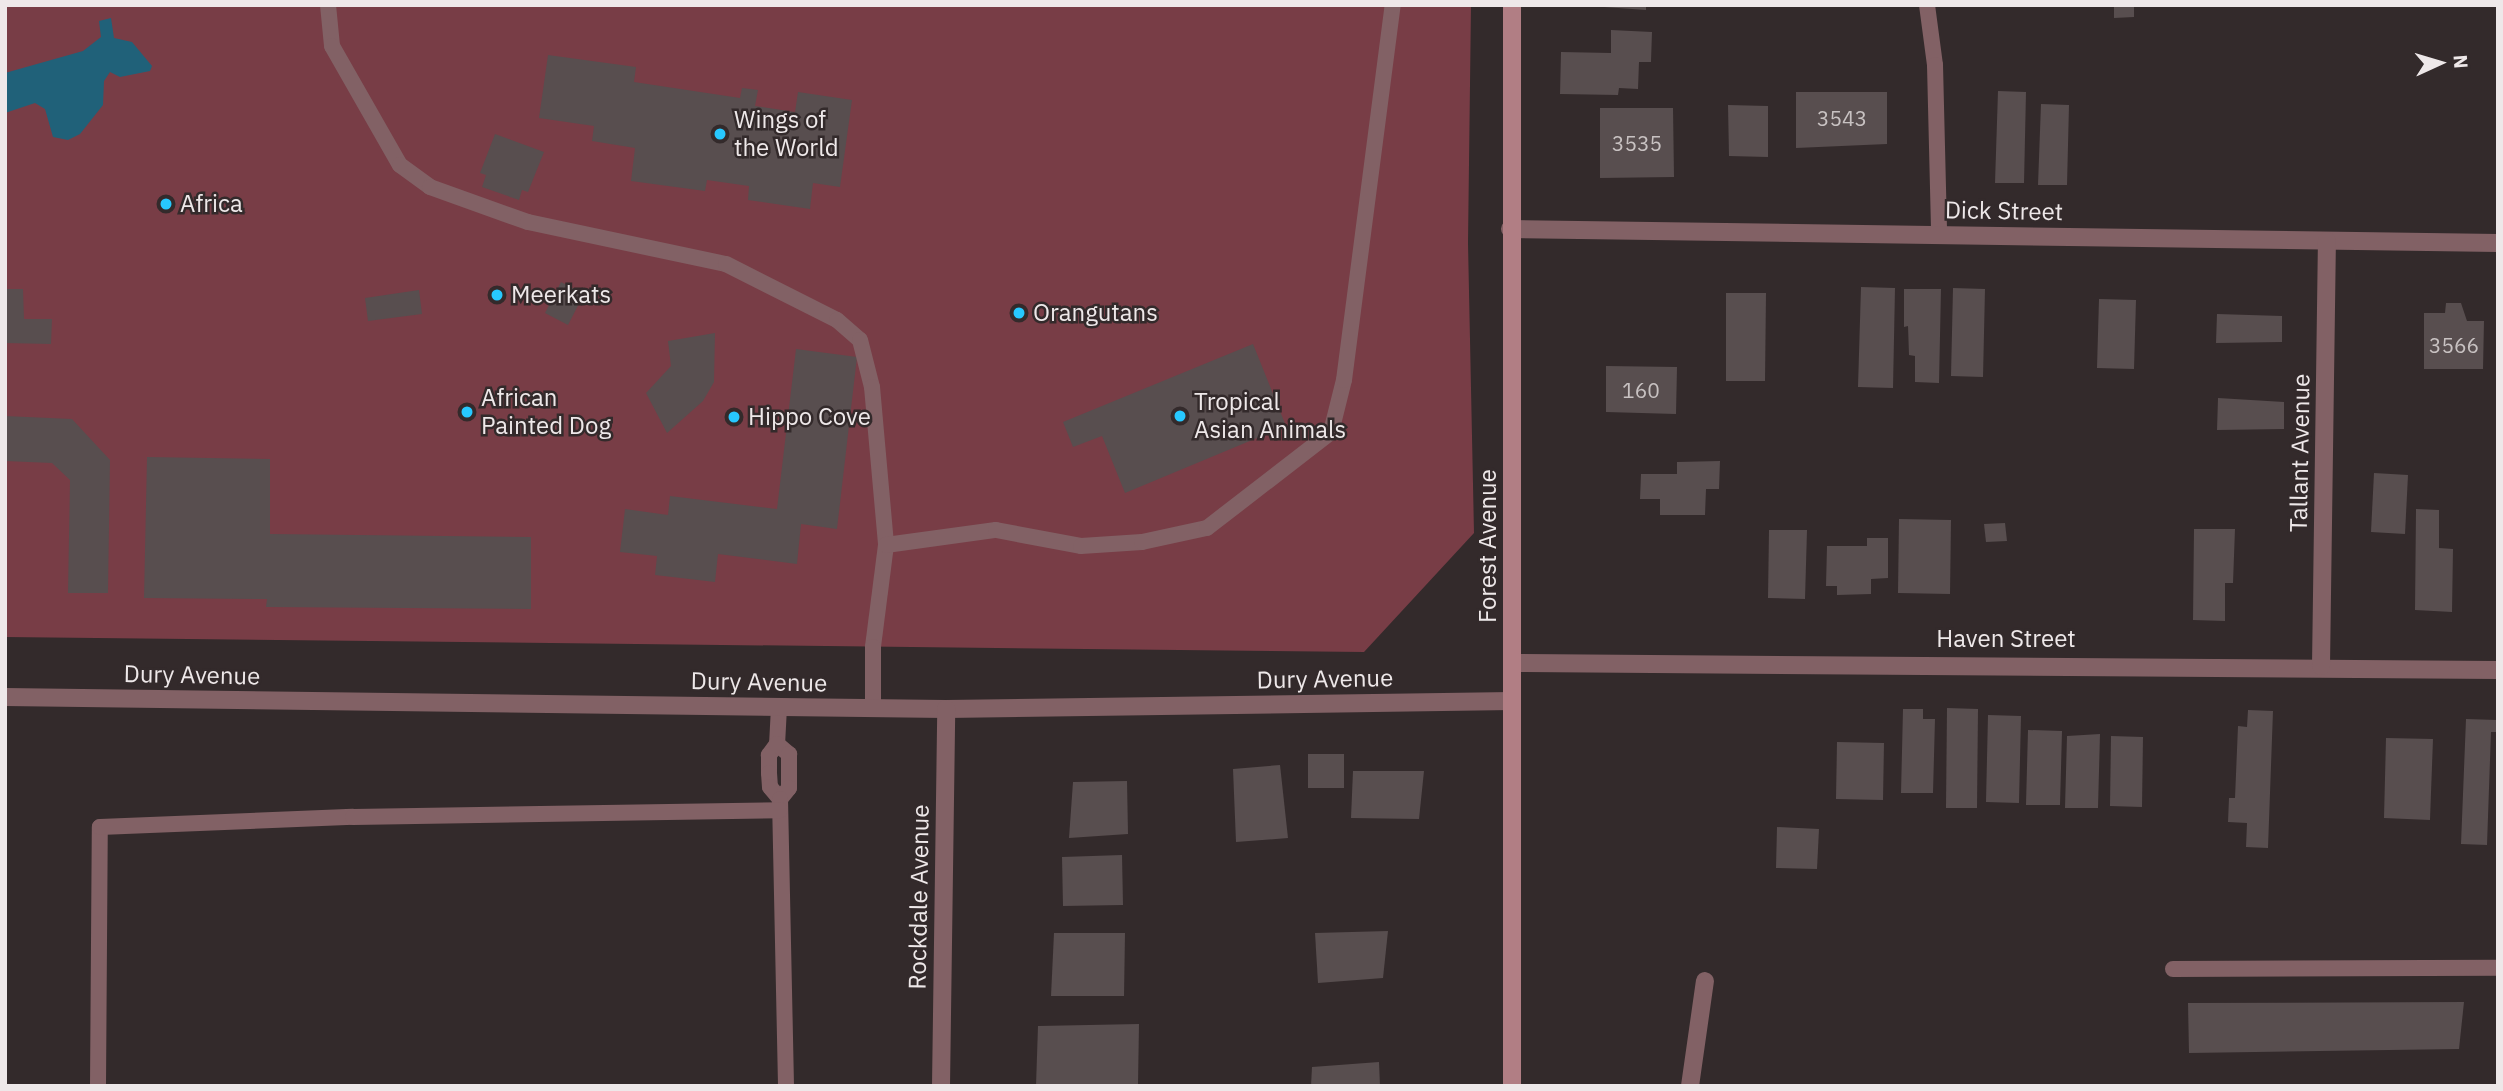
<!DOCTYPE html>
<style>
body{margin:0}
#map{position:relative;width:2503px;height:1091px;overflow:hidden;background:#332a2b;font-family:"IBM Plex Sans",sans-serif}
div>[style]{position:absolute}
.green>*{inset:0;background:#783d46}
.water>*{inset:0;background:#206179}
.building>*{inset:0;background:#584e4f}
.lane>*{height:16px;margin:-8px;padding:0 8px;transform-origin:8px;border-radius:8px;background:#826165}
.street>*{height:18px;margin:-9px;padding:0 9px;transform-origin:9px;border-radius:9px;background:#826165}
.secondary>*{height:18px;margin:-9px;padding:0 9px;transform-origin:9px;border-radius:9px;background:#b17e84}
.dots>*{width:19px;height:19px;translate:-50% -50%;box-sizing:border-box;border:4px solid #332a2b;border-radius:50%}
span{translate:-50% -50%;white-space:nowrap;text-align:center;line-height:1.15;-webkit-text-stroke:5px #332a2b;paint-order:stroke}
.number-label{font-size:21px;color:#c8c2c2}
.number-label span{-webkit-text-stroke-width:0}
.poi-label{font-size:24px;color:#eee8e9}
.left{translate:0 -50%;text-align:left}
.street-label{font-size:24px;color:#eee8e9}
.frame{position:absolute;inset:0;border:7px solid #eee8e9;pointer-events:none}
.north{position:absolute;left:2405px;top:28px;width:70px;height:70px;-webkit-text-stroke:5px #332a2b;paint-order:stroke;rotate:86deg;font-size:19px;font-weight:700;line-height:28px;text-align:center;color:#eee8e9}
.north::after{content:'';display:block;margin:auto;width:24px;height:32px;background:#eee8e9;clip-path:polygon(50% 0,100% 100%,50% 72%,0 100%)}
</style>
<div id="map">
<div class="green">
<i style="clip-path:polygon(5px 5px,1471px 5px,1468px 243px,1474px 533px,1364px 652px,5px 637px)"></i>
</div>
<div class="water">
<i style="clip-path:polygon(111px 18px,114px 38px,132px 42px,152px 66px,150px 71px,120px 77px,110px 72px,104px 81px,103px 105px,80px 134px,68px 140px,53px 137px,45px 109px,35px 103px,5px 113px,5px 73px,83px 51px,101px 37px,99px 21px)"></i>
</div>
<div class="building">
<i style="clip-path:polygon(1576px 5px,1646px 5px,1646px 10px)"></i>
<i style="clip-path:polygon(2114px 5px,2134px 5px,2134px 17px,2114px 18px)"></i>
<i style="clip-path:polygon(1611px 30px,1652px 32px,1651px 62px,1639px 62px,1638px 89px,1619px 88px,1618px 95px,1560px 94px,1561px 52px,1611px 53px)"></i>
<i style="clip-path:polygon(548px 55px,636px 67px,634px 82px,740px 98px,742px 88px,758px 90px,755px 106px,795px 112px,798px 92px,852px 100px,840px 187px,813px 183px,810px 209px,748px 200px,749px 186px,707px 180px,705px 191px,631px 181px,635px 148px,592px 141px,594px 126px,539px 118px)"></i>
<i style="clip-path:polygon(1998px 91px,2026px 92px,2024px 183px,1995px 183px)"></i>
<i style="clip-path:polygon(1796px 92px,1887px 92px,1887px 144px,1796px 148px)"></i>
<i style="clip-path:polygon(2041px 104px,2069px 105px,2067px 185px,2038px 185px)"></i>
<i style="clip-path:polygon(1728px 105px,1768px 106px,1768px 157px,1729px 156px)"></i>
<i style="clip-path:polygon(1600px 108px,1673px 108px,1674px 177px,1600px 178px)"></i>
<i style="clip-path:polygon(495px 134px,544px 152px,528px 192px,522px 190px,519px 200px,482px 187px,486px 175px,480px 173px)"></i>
<i style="clip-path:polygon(561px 282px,584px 294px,568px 325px,545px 313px)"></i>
<i style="clip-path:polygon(1861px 287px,1895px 288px,1893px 388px,1858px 387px)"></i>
<i style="clip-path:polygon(1953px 288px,1985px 289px,1983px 377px,1951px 376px)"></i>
<i style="clip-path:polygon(5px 289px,23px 289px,24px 319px,52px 319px,51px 344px,5px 343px)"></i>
<i style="clip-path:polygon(1904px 289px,1941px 289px,1939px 383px,1915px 382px,1915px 356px,1909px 355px,1908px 326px,1904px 327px)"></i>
<i style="clip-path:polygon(419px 290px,422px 314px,368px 321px,365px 298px)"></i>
<i style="clip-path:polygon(1726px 293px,1766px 293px,1765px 381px,1726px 381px)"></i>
<i style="clip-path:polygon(2099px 299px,2136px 300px,2134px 369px,2097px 368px)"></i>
<i style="clip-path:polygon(2446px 303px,2461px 303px,2467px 321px,2484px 321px,2483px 369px,2424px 369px,2424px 313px,2445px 313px)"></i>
<i style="clip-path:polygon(2217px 314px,2282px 316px,2282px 342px,2216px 343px)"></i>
<i style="clip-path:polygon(715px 333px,714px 382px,703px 401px,667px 433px,646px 393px,671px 366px,668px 341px)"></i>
<i style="clip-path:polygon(1253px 344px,1286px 426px,1125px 493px,1102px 436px,1073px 447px,1063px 422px)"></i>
<i style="clip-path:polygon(796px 349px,857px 357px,837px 529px,801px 524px,797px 564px,718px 554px,715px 582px,655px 575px,657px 556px,620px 552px,625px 509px,668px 515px,670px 496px,777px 509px)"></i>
<i style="clip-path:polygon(1606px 366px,1677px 367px,1676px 414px,1606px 412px)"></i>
<i style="clip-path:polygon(2218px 398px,2284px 402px,2284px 429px,2217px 430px)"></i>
<i style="clip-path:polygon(5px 416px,72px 419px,110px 460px,108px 593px,68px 593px,70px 480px,52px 463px,5px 461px)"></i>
<i style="clip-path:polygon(147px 457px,270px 459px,270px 534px,531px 537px,531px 609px,266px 607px,267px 599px,144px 598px)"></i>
<i style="clip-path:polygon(1720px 461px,1719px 489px,1706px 489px,1705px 515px,1660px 515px,1660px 499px,1640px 499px,1641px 474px,1677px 474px,1677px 462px)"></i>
<i style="clip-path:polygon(2374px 473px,2408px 475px,2405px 534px,2371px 532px)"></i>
<i style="clip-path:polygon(2416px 509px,2439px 510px,2439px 548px,2453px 549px,2452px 612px,2415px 610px)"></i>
<i style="clip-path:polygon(1899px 519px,1951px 520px,1950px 594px,1898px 593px)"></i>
<i style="clip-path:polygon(2005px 523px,2007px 541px,1986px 542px,1984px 524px)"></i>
<i style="clip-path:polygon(2194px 529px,2235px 529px,2233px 583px,2225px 583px,2225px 621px,2193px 620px)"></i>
<i style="clip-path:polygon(1769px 530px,1807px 530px,1805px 599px,1768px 598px)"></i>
<i style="clip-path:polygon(1867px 538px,1888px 538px,1888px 578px,1871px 579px,1871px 594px,1837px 595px,1837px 586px,1826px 586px,1827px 546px,1867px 546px)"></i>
<i style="clip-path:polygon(1947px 708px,1978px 709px,1977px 808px,1946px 808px)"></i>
<i style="clip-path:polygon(1903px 709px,1923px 709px,1923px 719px,1935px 719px,1933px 793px,1901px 793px)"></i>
<i style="clip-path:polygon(2248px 710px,2273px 711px,2268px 848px,2246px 847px,2247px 823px,2228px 822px,2229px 798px,2235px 798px,2238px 726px,2247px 727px)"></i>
<i style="clip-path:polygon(1988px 715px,2021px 716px,2019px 803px,1986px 802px)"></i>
<i style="clip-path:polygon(2466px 719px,2497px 720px,2497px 732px,2491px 732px,2487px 845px,2461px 844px)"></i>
<i style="clip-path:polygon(2028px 730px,2062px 731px,2060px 805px,2026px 805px)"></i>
<i style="clip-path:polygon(2100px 734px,2098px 808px,2065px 808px,2067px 736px)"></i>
<i style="clip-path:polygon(2111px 736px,2143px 737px,2142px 807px,2110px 806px)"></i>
<i style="clip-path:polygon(2386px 738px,2433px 739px,2430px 820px,2384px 818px)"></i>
<i style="clip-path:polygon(1837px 742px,1884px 743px,1883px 800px,1836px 799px)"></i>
<i style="clip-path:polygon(1308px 754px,1344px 754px,1344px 788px,1308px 788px)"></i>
<i style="clip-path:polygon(1280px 765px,1288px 838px,1236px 842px,1233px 769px)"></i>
<i style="clip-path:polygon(1353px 771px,1424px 771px,1419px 819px,1351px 818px)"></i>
<i style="clip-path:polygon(1127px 781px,1128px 834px,1069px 838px,1073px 782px)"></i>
<i style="clip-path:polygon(1777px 827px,1819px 829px,1817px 869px,1776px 868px)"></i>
<i style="clip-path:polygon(1122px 855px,1123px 905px,1063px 906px,1062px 857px)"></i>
<i style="clip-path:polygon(1388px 931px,1383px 978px,1318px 983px,1315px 933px)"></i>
<i style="clip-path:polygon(1054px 933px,1125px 933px,1124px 996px,1051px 996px)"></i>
<i style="clip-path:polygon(2464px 1002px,2459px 1049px,2189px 1053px,2188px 1003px)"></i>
<i style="clip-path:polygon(1139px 1024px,1138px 1084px,1036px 1086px,1038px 1026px)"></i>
<i style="clip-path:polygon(1379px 1062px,1380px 1086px,1311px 1086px,1312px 1067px)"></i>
</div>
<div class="lane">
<i style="left:328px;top:5px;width:41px;rotate:84.4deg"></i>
<i style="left:332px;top:46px;width:137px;rotate:60.3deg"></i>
<i style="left:400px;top:165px;width:37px;rotate:36deg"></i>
<i style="left:430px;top:187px;width:104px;rotate:19.7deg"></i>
<i style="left:528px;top:222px;width:202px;rotate:12deg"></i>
<i style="left:726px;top:264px;width:124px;rotate:26.8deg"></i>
<i style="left:837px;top:320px;width:30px;rotate:41deg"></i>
<i style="left:860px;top:340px;width:49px;rotate:75.7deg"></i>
<i style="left:872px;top:387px;width:159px;rotate:84.9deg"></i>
<i style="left:886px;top:545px;width:103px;rotate:97.3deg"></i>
<i style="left:873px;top:647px;width:60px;rotate:90deg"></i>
<i style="left:1927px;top:5px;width:61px;rotate:82.4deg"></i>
<i style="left:1935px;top:65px;width:169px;rotate:88.6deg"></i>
<i style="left:886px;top:545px;width:111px;rotate:-7.8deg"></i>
<i style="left:996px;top:530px;width:86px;rotate:10.7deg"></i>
<i style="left:1081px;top:546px;width:61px;rotate:-3.8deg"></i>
<i style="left:1142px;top:542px;width:66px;rotate:-12.2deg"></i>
<i style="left:1207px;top:528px;width:157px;rotate:-37.7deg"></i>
<i style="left:1331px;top:432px;width:54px;rotate:-76deg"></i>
<i style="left:1344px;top:380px;width:378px;rotate:-82.6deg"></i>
<i style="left:779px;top:707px;width:37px;rotate:93deg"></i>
<i style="left:777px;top:744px;width:14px;rotate:126deg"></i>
<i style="left:769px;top:755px;width:18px;rotate:90deg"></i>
<i style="left:769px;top:773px;width:14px;rotate:86deg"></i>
<i style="left:770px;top:787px;width:16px;rotate:50deg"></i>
<i style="left:777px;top:744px;width:16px;rotate:40deg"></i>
<i style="left:789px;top:754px;width:34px;rotate:90deg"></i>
<i style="left:789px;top:788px;width:14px;rotate:129deg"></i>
<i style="left:780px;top:799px;width:287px;rotate:88.8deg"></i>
<i style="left:2173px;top:969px;width:325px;rotate:-0.2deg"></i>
<i style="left:98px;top:1086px;width:259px;rotate:-89.6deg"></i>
<i style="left:100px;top:827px;width:253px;rotate:-2.3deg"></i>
<i style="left:353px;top:817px;width:427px;rotate:-0.9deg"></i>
</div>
<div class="street">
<i style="left:1510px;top:229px;width:988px;rotate:0.81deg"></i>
<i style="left:1513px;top:663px;width:985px;rotate:0.41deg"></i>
<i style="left:2321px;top:666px;width:425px;rotate:-89.2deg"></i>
<i style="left:5px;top:697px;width:941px;rotate:0.73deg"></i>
<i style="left:946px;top:709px;width:566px;rotate:-0.81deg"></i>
<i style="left:941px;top:1086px;width:377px;rotate:-89.2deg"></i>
<i style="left:1690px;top:1086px;width:106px;rotate:-81.9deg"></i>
</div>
<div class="secondary">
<i style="left:1512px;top:5px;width:1081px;rotate:90deg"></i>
</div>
<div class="dots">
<i style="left:720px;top:134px;background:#27c8ff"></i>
<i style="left:166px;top:204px;background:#27c8ff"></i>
<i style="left:497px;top:295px;background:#27c8ff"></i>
<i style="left:1019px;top:313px;background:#27c8ff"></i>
<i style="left:467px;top:412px;background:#27c8ff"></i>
<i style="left:1180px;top:416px;background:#27c8ff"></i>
<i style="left:734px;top:417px;background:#27c8ff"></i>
</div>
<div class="number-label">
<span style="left:1842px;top:118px">3543</span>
<span style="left:1637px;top:143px">3535</span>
<span style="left:2454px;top:345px">3566</span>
<span style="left:1641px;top:390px">160</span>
</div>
<div class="poi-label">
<span class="left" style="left:734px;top:134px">Wings of<br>the World</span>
<span class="left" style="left:180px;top:204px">Africa</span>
<span class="left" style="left:511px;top:295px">Meerkats</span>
<span class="left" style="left:1033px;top:313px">Orangutans</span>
<span class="left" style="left:481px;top:412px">African<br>Painted Dog</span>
<span class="left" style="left:1194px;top:416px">Tropical<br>Asian Animals</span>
<span class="left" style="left:748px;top:417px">Hippo Cove</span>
</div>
<div class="street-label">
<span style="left:2004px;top:211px;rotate:1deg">Dick Street</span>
<span style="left:2300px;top:453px;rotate:-89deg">Tallant Avenue</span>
<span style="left:1488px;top:546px;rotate:-90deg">Forest Avenue</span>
<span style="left:2006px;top:639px">Haven Street</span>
<span style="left:192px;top:675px;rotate:1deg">Dury Avenue</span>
<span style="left:1325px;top:679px;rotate:-1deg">Dury Avenue</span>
<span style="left:759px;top:682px;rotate:1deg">Dury Avenue</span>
<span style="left:919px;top:897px;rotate:-89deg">Rockdale Avenue</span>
</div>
<div class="frame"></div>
<div class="north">N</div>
</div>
